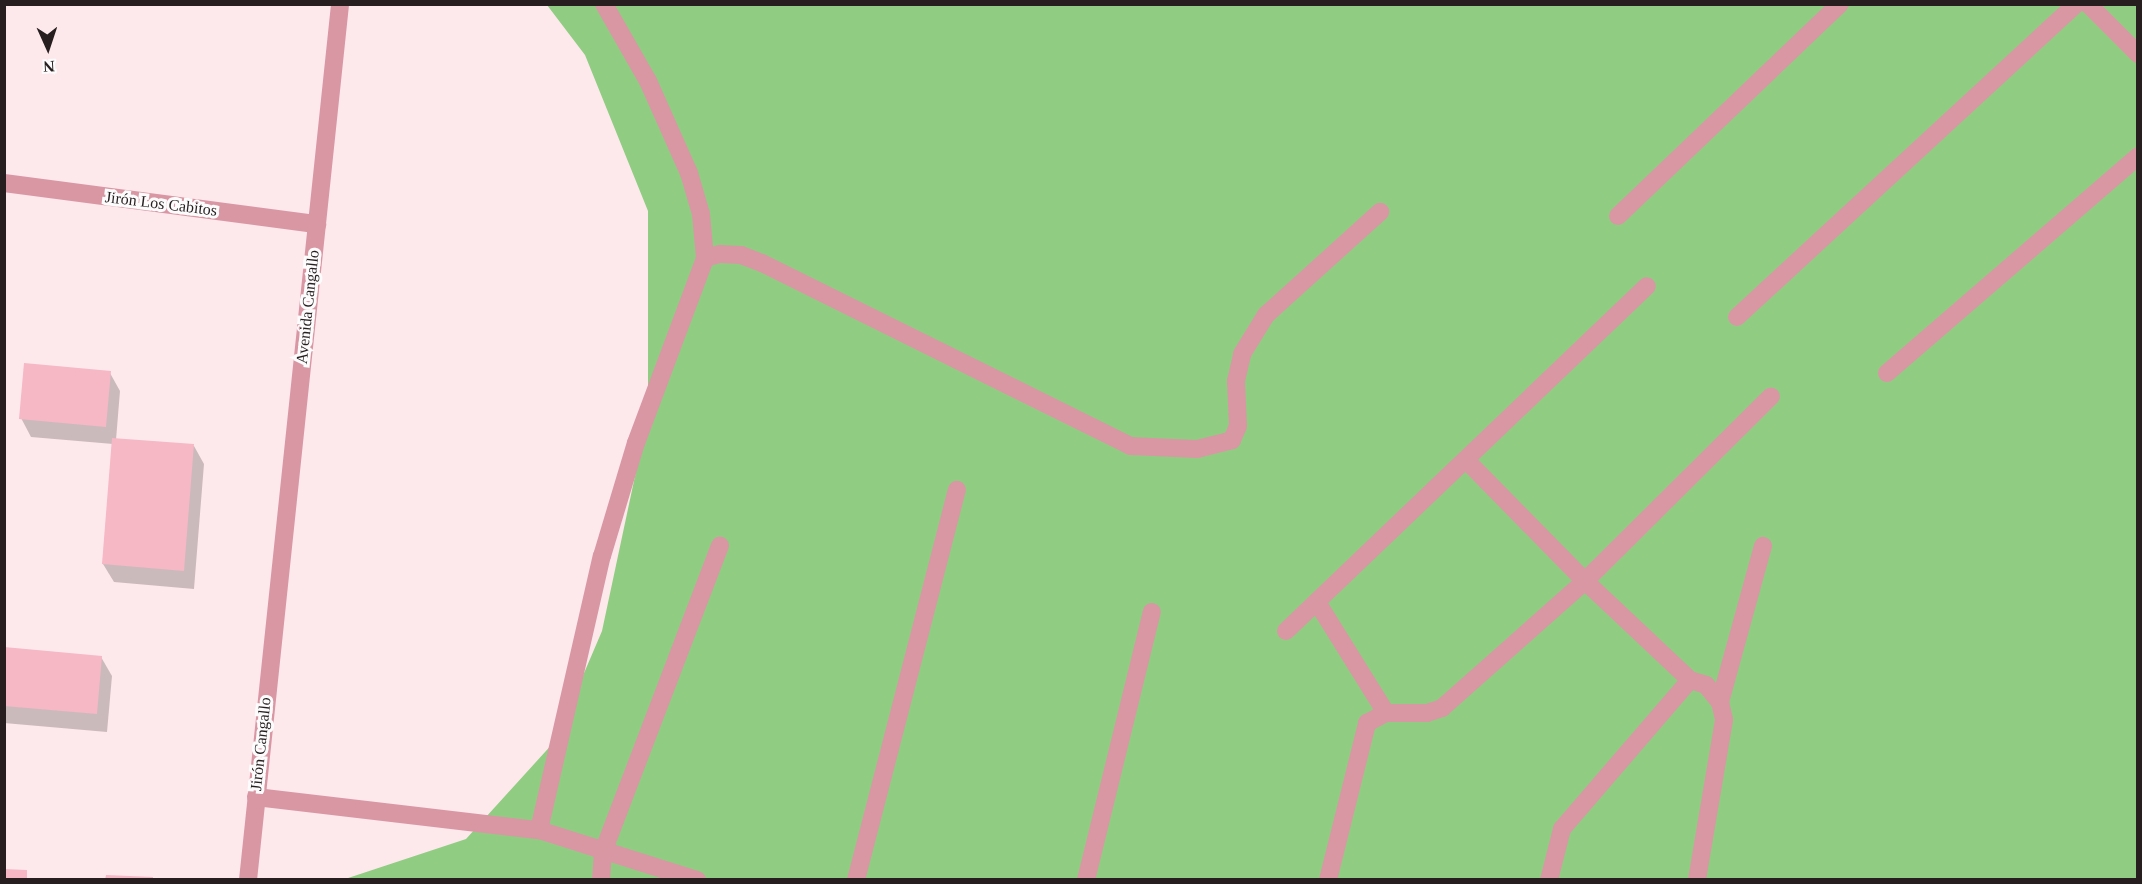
<!DOCTYPE html>
<meta charset="utf-8">
<style>
body{margin:0}
#map{position:relative;width:2142px;height:884px;overflow:hidden;background:#fde9ec;font-family:Georgia,serif}
div>[style]{position:absolute}
.forest>*{inset:0;background:#90cd82}
.shadow>*{inset:0;background:#0003}
.building>*{inset:0;background:#f5b8c4}
.minor>*{height:18px;margin:-9px;padding:0 9px;transform-origin:9px;border-radius:9px;background:#d997a4}
span{translate:-50% -50%;white-space:nowrap;text-align:center;line-height:1.15;-webkit-text-stroke:6px #fcfcfc;paint-order:stroke}
.street-label{font-size:16px;color:#271e20}
.frame{position:absolute;inset:0;border:6px solid #271e20;pointer-events:none}
.north{position:absolute;left:18px;top:18px;width:60px;height:60px;-webkit-text-stroke:4px #fcfcfc;paint-order:stroke;rotate:177deg;font-size:16px;font-weight:700;line-height:24px;text-align:center;color:#271e20}
.north::after{content:'';display:block;margin:auto;width:21px;height:27px;background:#271e20;clip-path:polygon(50% 0,100% 100%,50% 72%,0 100%)}
</style>
<div id="map">
<div class="forest">
<i style="clip-path:polygon(547px 5px,2137px 5px,2137px 879px,342px 880px,466px 839px,555px 741px,602px 631px,648px 415px,648px 211px,585px 55px)"></i>
</div>
<div class="shadow">
<i style="clip-path:polygon(110px 373px,120px 391px,116px 440px,194px 446px,204px 464px,194px 589px,114px 582px,103px 564px,113px 444px,31px 437px,21px 418px)"></i>
<i style="clip-path:polygon(4px 649px,101px 657px,112px 676px,107px 732px,4px 723px)"></i>
</div>
<div class="building">
<i style="clip-path:polygon(24px 363px,111px 371px,106px 427px,19px 419px)"></i>
<i style="clip-path:polygon(112px 438px,194px 444px,184px 571px,102px 564px)"></i>
<i style="clip-path:polygon(4px 647px,102px 656px,97px 714px,4px 706px)"></i>
<i style="clip-path:polygon(4px 869px,27px 870px,27px 880px,4px 880px)"></i>
<i style="clip-path:polygon(106px 875px,153px 877px,153px 880px,105px 880px)"></i>
</div>
<div class="minor">
<i style="left:604px;top:4px;width:89px;rotate:60.3deg"></i>
<i style="left:648px;top:81px;width:101px;rotate:66deg"></i>
<i style="left:689px;top:173px;width:43px;rotate:73.7deg"></i>
<i style="left:701px;top:214px;width:44px;rotate:84.8deg"></i>
<i style="left:2088px;top:4px;width:71px;rotate:45deg"></i>
<i style="left:4px;top:183px;width:316px;rotate:7.5deg"></i>
<i style="left:1618px;top:216px;width:307px;rotate:-43.7deg"></i>
<i style="left:1737px;top:317px;width:461px;rotate:-42.7deg"></i>
<i style="left:1887px;top:373px;width:332px;rotate:-40.8deg"></i>
<i style="left:1467px;top:461px;width:168px;rotate:45.5deg"></i>
<i style="left:1585px;top:581px;width:144px;rotate:43.3deg"></i>
<i style="left:1690px;top:680px;width:196px;rotate:130.7deg"></i>
<i style="left:1562px;top:829px;width:53px;rotate:104.3deg"></i>
<i style="left:1317px;top:602px;width:131px;rotate:58.1deg"></i>
<i style="left:1286px;top:631px;width:499px;rotate:-43.7deg"></i>
<i style="left:1690px;top:680px;width:17px;rotate:17deg"></i>
<i style="left:1706px;top:685px;width:22px;rotate:51deg"></i>
<i style="left:1720px;top:702px;width:18px;rotate:77deg"></i>
<i style="left:1724px;top:720px;width:162px;rotate:99.6deg"></i>
<i style="left:1720px;top:702px;width:162px;rotate:-74.6deg"></i>
<i style="left:256px;top:797px;width:285px;rotate:6.7deg"></i>
<i style="left:539px;top:830px;width:166px;rotate:17.6deg"></i>
<i style="left:539px;top:830px;width:281px;rotate:-77.1deg"></i>
<i style="left:602px;top:556px;width:118px;rotate:-73.3deg"></i>
<i style="left:636px;top:443px;width:197px;rotate:-69.5deg"></i>
<i style="left:705px;top:258px;width:16px;rotate:-15deg"></i>
<i style="left:720px;top:254px;width:21px;rotate:3deg"></i>
<i style="left:741px;top:255px;width:22px;rotate:21deg"></i>
<i style="left:762px;top:263px;width:411px;rotate:26.4deg"></i>
<i style="left:1130px;top:446px;width:67px;rotate:2.6deg"></i>
<i style="left:1197px;top:449px;width:36px;rotate:-14deg"></i>
<i style="left:1232px;top:440px;width:15px;rotate:-67deg"></i>
<i style="left:1238px;top:426px;width:45px;rotate:-92.5deg"></i>
<i style="left:1236px;top:381px;width:28px;rotate:-77deg"></i>
<i style="left:1242px;top:354px;width:46px;rotate:-58.4deg"></i>
<i style="left:1266px;top:315px;width:154px;rotate:-42.1deg"></i>
<i style="left:248px;top:880px;width:881px;rotate:-84deg"></i>
<i style="left:601px;top:880px;width:28px;rotate:-86deg"></i>
<i style="left:603px;top:852px;width:328px;rotate:-69.1deg"></i>
<i style="left:856px;top:880px;width:403px;rotate:-75.5deg"></i>
<i style="left:1086px;top:880px;width:276px;rotate:-76.2deg"></i>
<i style="left:1328px;top:880px;width:162px;rotate:-76deg"></i>
<i style="left:1367px;top:723px;width:21px;rotate:-28deg"></i>
<i style="left:1386px;top:713px;width:41px"></i>
<i style="left:1427px;top:713px;width:16px;rotate:-18deg"></i>
<i style="left:1442px;top:708px;width:191px;rotate:-41.6deg"></i>
<i style="left:1585px;top:581px;width:262px;rotate:-44.8deg"></i>
</div>
<div class="street-label">
<span style="left:161px;top:204px;rotate:7deg">Jirón Los Cabitos</span>
<span style="left:308px;top:307px;rotate:-84deg">Avenida Cangallo</span>
<span style="left:261px;top:744px;rotate:-84deg">Jirón Cangallo</span>
</div>
<div class="frame"></div>
<div class="north">N</div>
</div>
